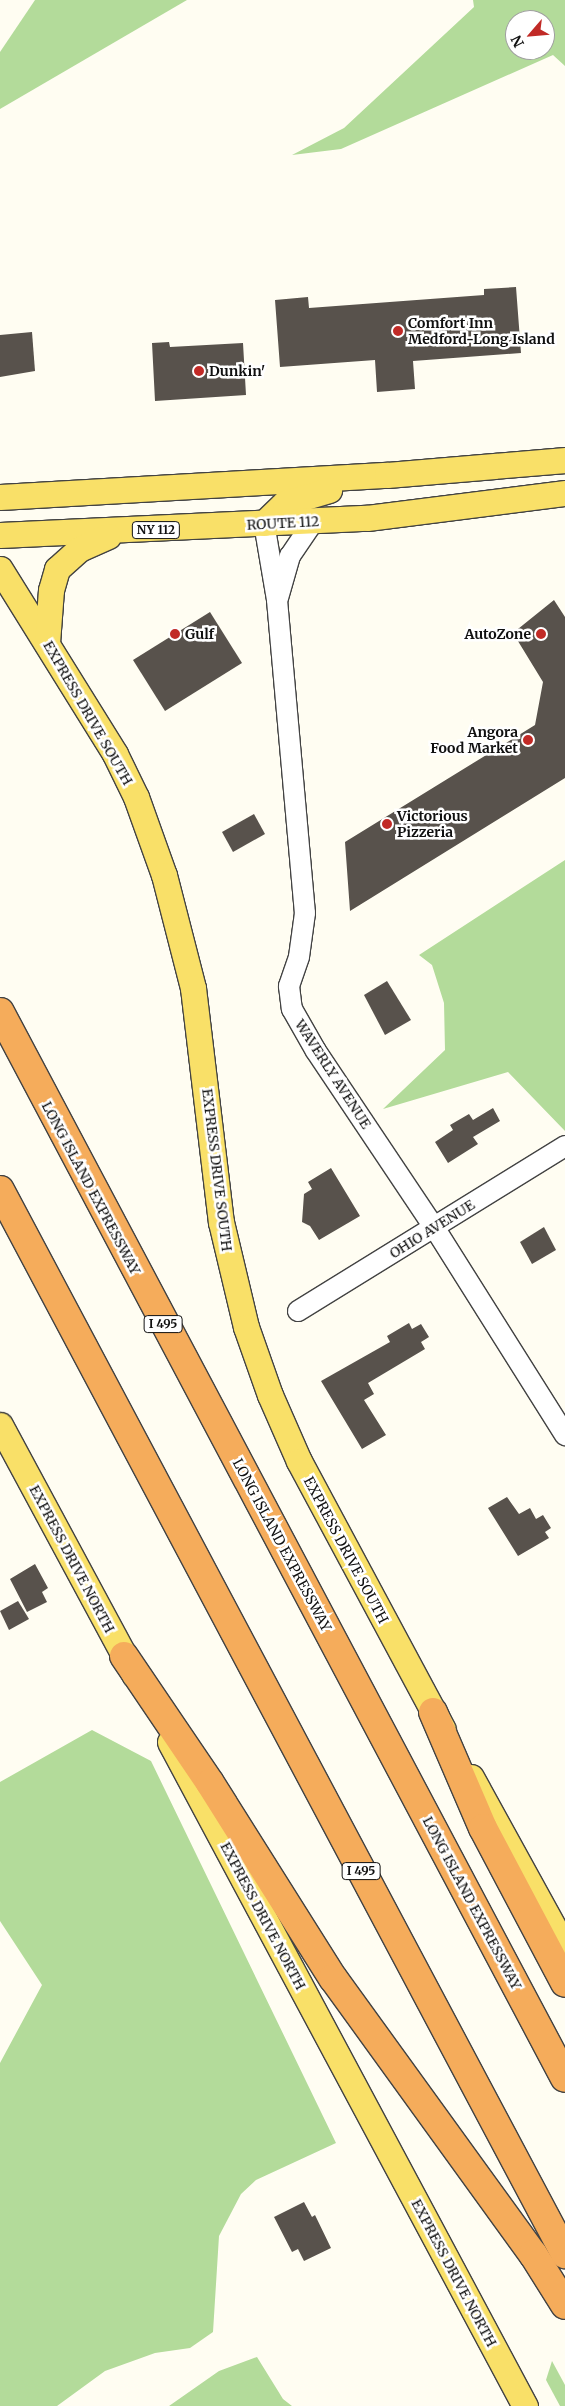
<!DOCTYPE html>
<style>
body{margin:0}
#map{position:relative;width:565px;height:2406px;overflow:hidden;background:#fffdf2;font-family:Merriweather,serif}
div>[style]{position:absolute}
.forest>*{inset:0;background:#b3db9a}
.building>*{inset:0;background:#58524c}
.roads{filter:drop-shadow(1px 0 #434343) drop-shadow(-1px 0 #434343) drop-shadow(0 1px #434343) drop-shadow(0 -1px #434343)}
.minor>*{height:20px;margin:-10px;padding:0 10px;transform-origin:10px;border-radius:10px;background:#fff}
.major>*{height:25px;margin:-12.5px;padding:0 12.5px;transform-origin:12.5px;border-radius:12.5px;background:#f9e068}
.highway>*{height:28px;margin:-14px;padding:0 14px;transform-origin:14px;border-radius:14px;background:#f5ac5b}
.dots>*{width:14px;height:14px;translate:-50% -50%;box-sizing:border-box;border:2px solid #fff;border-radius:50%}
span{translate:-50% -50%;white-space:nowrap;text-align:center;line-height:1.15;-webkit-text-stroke:5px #fff;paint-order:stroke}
.shield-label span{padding:1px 4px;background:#fff;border:1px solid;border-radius:4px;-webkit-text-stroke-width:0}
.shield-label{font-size:12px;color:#101010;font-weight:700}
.poi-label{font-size:14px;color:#101010;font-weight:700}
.left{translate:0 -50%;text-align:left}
.right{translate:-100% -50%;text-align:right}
.street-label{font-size:14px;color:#101010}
.north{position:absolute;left:505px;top:10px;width:50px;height:50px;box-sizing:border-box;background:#fff;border:1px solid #9f9f9f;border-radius:50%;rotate:243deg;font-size:14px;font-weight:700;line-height:20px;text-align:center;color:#101010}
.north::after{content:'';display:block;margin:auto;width:18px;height:22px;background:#c12a26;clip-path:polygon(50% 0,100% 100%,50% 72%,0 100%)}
</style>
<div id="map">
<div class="forest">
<i style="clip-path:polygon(35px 0,187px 0,0 109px,0 52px)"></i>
<i style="clip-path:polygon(evenodd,473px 0,565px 0,565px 66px,553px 55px,341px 149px,292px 155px,344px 128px,474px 7px,473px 0,515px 20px,545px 20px,545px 50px,515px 50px,515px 20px)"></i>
<i style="clip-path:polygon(565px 860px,565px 1131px,508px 1072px,383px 1109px,445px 1050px,444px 1003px,432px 965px,419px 955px)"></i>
<i style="clip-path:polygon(92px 1730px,151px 1761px,336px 2143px,256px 2180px,241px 2194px,219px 2236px,213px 2332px,190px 2348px,155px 2353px,105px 2371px,57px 2406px,0 2406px,0 2063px,42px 1985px,0 1921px,0 1782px)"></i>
<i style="clip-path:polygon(257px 2357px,283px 2399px,292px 2406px,169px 2406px,219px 2371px)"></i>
<i style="clip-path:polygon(552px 2361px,565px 2385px,565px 2406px,560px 2406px,546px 2380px)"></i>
</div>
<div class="building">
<i style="clip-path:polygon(516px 287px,521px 353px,413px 361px,415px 389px,377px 392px,375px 360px,280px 367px,275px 300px,308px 297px,309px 308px,484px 295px,484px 289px)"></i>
<i style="clip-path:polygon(32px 332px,35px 371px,0 377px,0 335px)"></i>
<i style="clip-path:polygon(169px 342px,170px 347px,243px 343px,246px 395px,155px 401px,152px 343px)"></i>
<i style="clip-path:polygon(554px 600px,565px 617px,565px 778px,350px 911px,345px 842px,535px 725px,543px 682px,513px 633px)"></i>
<i style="clip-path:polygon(210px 612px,242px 663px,165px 711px,133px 660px)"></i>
<i style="clip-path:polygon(254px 814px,265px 834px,233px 852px,222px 832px)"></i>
<i style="clip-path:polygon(387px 981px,411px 1020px,385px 1035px,364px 995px)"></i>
<i style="clip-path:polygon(493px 1108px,500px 1121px,473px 1137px,478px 1144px,448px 1163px,435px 1142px,453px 1130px,450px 1125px,469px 1114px,473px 1120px)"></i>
<i style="clip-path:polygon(331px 1168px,360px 1216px,319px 1240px,310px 1226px,302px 1222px,304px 1194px,312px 1189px,308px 1182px)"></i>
<i style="clip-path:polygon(544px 1227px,556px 1250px,532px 1264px,520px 1242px)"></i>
<i style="clip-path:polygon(409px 1323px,412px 1329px,421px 1324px,429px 1337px,421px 1342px,425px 1349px,368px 1383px,374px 1394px,364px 1400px,386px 1435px,362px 1449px,321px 1381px,390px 1342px,387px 1336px)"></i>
<i style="clip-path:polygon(507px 1497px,519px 1514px,530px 1508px,536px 1519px,543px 1515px,551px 1528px,545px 1532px,549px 1538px,518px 1556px,488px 1508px)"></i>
<i style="clip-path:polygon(35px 1564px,48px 1588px,42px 1592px,47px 1602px,27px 1612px,10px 1579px)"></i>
<i style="clip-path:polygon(18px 1601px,29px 1619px,9px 1630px,0 1611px)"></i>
<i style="clip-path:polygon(304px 2202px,312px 2217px,315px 2215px,331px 2248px,304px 2261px,298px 2249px,292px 2252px,274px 2217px)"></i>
</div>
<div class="roads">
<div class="minor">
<i style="left:264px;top:523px;width:78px;rotate:80.4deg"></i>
<i style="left:277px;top:600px;width:314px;rotate:84.9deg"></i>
<i style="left:305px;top:913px;width:44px;rotate:97.8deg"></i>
<i style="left:299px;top:957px;width:31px;rotate:109deg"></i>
<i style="left:289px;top:986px;width:23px;rotate:83deg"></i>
<i style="left:292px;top:1009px;width:48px;rotate:60.3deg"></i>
<i style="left:316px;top:1051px;width:212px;rotate:56.2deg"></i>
<i style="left:434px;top:1227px;width:246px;rotate:57.8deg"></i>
<i style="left:278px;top:598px;width:44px;rotate:-74.1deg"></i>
<i style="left:290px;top:556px;width:41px;rotate:-55.9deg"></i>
<i style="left:298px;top:1311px;width:314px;rotate:-31.7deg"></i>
</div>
<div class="major">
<i style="left:0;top:497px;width:388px;rotate:-3.3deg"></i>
<i style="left:387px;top:475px;width:179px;rotate:-4.8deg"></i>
<i style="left:264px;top:523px;width:29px;rotate:-44deg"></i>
<i style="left:285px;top:503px;width:46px;rotate:-16.5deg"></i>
<i style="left:0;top:535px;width:367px;rotate:-2.7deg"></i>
<i style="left:367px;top:518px;width:200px;rotate:-7.2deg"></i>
<i style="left:0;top:569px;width:218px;rotate:58.1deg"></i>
<i style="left:115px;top:754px;width:48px;rotate:64deg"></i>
<i style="left:136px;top:797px;width:83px;rotate:70.3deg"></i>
<i style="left:164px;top:875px;width:117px;rotate:75.6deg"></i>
<i style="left:193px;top:988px;width:236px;rotate:83.2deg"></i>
<i style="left:221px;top:1222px;width:108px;rotate:76.6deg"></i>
<i style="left:246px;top:1327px;width:72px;rotate:70.6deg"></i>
<i style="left:270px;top:1395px;width:72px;rotate:66.3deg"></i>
<i style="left:299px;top:1461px;width:304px;rotate:61.8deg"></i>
<i style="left:47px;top:643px;width:53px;rotate:-85.7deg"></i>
<i style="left:51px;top:590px;width:22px;rotate:-74deg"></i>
<i style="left:57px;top:569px;width:30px;rotate:-42deg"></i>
<i style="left:79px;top:549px;width:32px;rotate:-24deg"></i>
<i style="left:0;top:1425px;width:283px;rotate:61.7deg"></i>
<i style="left:170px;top:1742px;width:753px;rotate:61.87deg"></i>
<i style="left:471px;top:1777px;width:195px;rotate:61.2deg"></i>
</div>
<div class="highway">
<i style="left:0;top:1012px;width:1206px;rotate:62.08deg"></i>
<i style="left:0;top:1190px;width:1205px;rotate:62.03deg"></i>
<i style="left:124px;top:1656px;width:153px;rotate:55.9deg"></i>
<i style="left:210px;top:1783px;width:231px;rotate:57.8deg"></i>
<i style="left:333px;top:1978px;width:341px;rotate:54.1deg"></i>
<i style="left:533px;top:2254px;width:60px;rotate:57.9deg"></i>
<i style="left:433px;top:1712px;width:126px;rotate:66.7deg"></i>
<i style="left:483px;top:1828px;width:175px;rotate:62.1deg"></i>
</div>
</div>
<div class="dots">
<i style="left:398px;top:331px;background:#c12a26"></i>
<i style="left:199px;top:371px;background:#c12a26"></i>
<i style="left:175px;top:634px;background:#c12a26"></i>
<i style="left:541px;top:634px;background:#c12a26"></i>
<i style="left:528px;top:740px;background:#c12a26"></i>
<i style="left:387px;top:824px;background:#c12a26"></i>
</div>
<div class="shield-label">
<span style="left:156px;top:530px">NY 112</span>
<span style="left:163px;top:1324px">I 495</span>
<span style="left:361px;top:1871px">I 495</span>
</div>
<div class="poi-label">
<span class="left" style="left:408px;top:331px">Comfort Inn<br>Medford-Long Island</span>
<span class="left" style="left:209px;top:371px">Dunkin'</span>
<span class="left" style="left:185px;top:634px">Gulf</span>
<span class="right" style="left:531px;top:634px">AutoZone</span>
<span class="right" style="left:518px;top:740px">Angora<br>Food Market</span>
<span class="left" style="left:397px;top:824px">Victorious<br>Pizzeria</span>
</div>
<div class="street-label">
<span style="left:283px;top:523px;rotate:-3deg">ROUTE 112</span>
<span style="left:88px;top:713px;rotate:60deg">EXPRESS DRIVE SOUTH</span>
<span style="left:333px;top:1074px;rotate:57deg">WAVERLY AVENUE</span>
<span style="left:217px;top:1170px;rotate:83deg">EXPRESS DRIVE SOUTH</span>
<span style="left:91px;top:1188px;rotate:62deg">LONG ISLAND EXPRESSWAY</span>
<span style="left:432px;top:1229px;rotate:-32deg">OHIO AVENUE</span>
<span style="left:282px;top:1545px;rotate:62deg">LONG ISLAND EXPRESSWAY</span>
<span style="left:346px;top:1550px;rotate:62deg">EXPRESS DRIVE SOUTH</span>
<span style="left:72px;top:1559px;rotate:62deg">EXPRESS DRIVE NORTH</span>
<span style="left:472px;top:1903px;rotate:62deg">LONG ISLAND EXPRESSWAY</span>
<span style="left:263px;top:1916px;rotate:62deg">EXPRESS DRIVE NORTH</span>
<span style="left:454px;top:2273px;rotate:62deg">EXPRESS DRIVE NORTH</span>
</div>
<div class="north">N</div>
</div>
